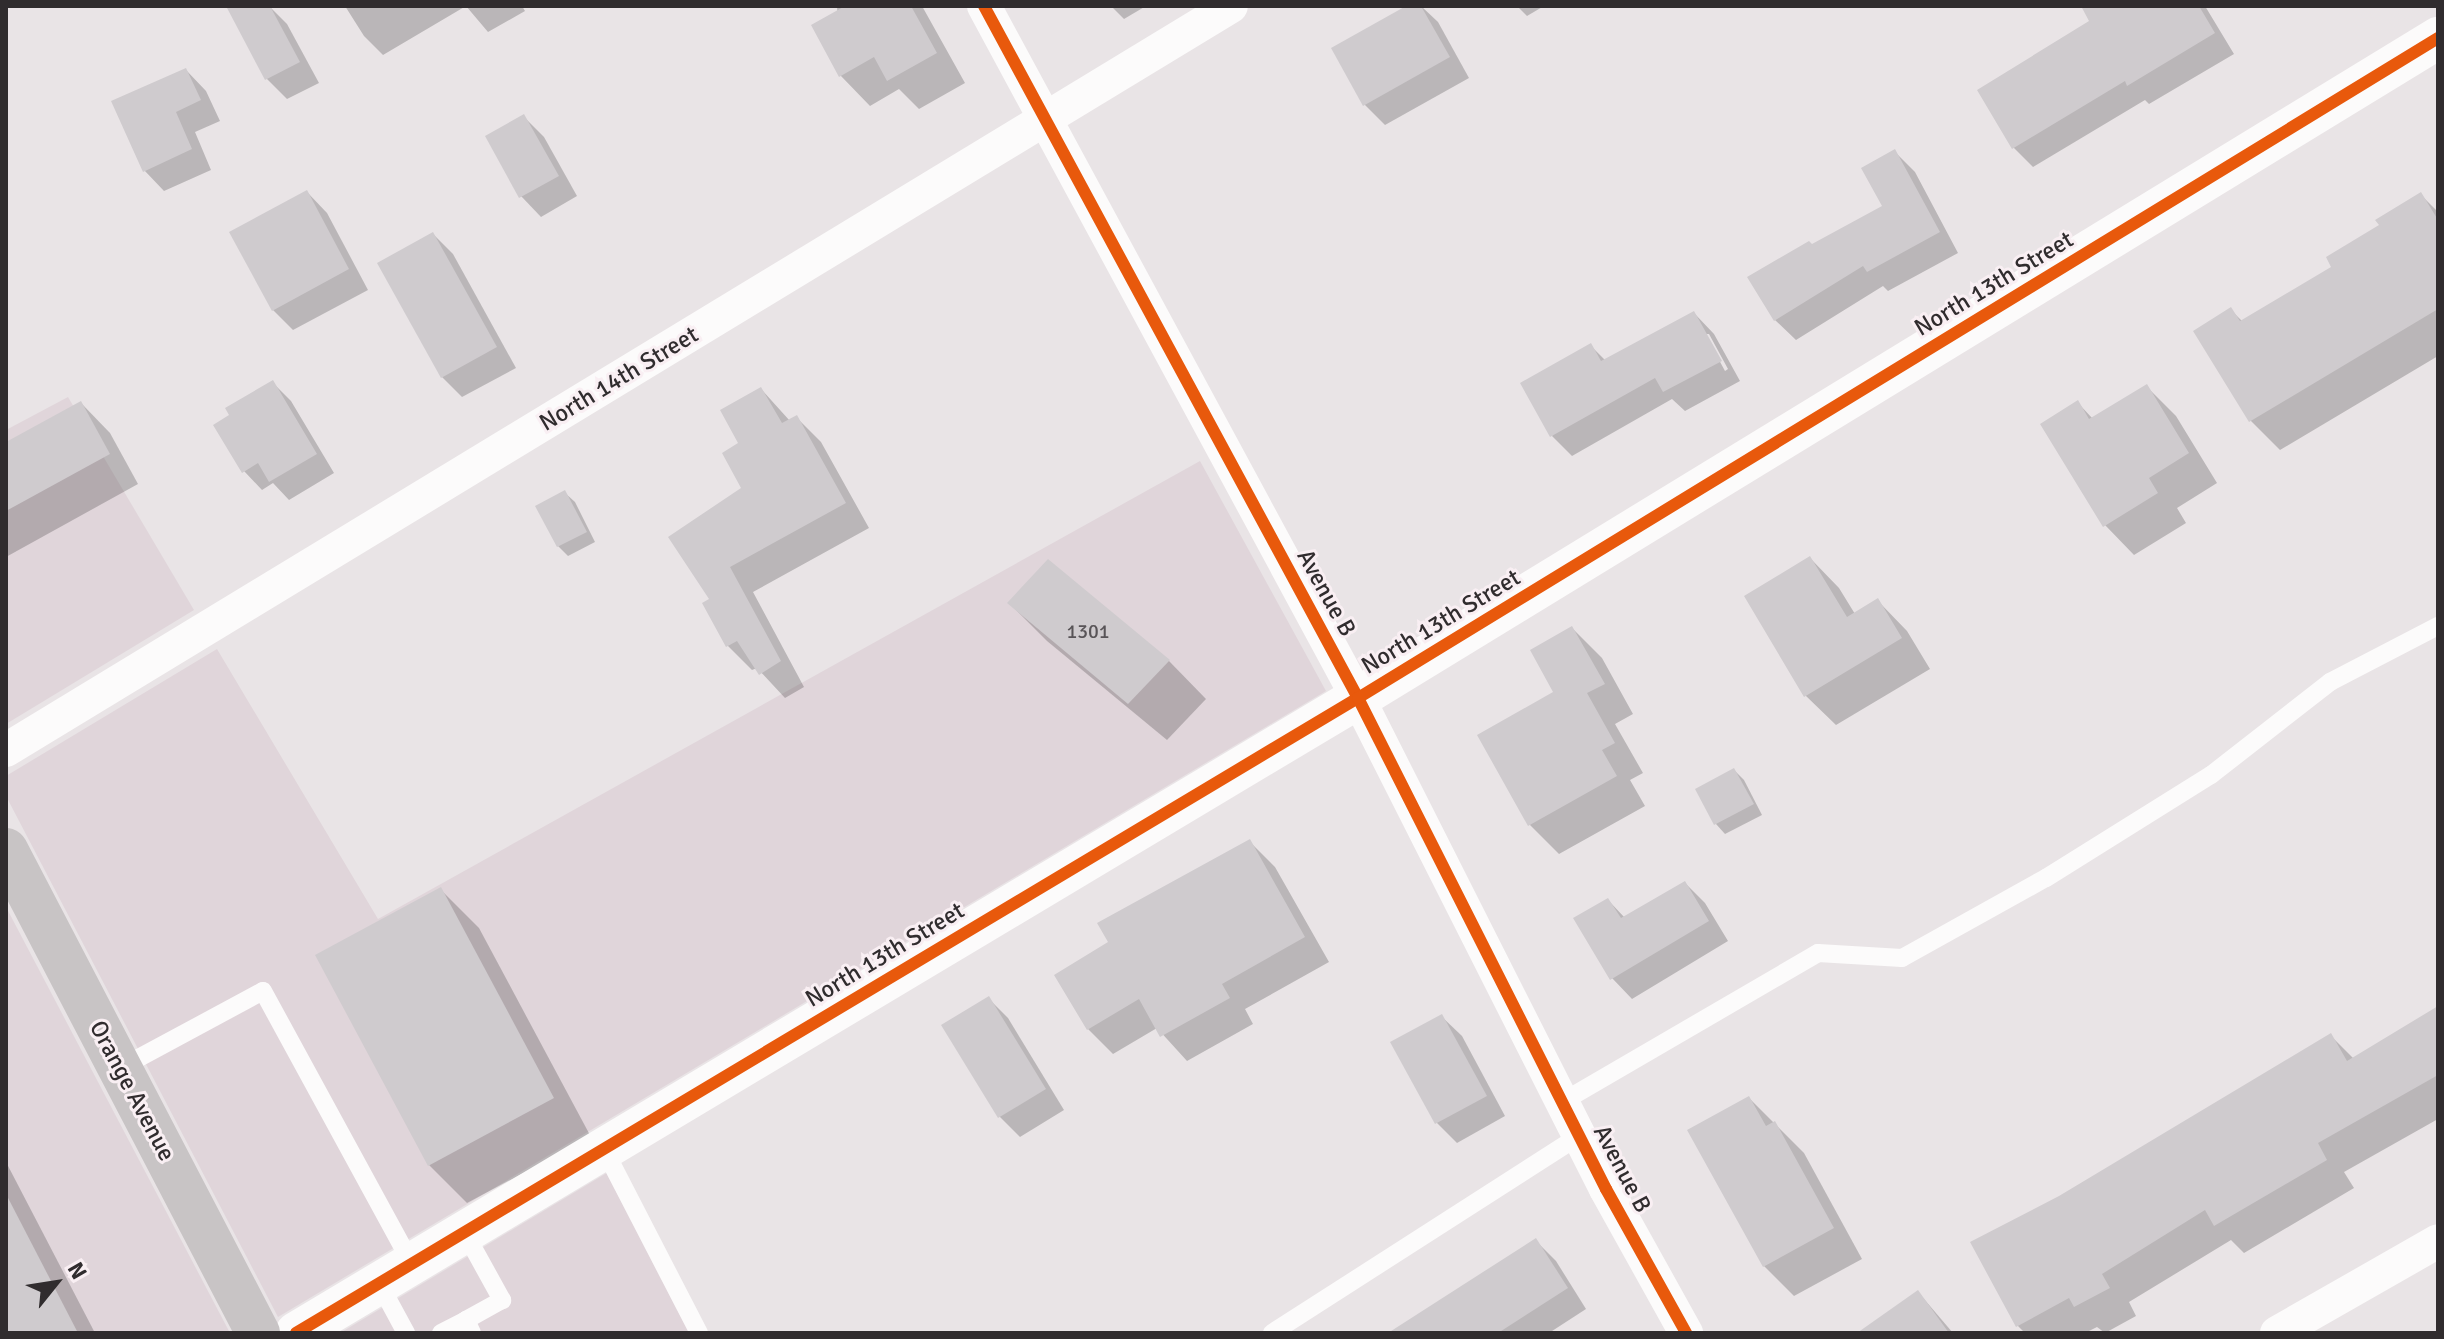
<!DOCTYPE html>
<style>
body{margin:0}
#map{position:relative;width:2444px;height:1339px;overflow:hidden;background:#e9e4e6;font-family:Signika,sans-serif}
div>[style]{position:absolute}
.built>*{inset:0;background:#e0d5da}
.shadow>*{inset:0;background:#0003}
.building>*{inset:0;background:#cfcbce}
.service>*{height:18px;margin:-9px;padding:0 9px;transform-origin:9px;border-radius:9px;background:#fcfbfb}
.minor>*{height:34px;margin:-17px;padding:0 17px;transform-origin:17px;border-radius:17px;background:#fcfbfb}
.tertiary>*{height:42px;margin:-21px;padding:0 21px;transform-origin:21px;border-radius:21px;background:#fcfbfb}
.secondary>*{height:44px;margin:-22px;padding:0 22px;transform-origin:22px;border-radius:22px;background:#c8c4c5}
.cycleway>*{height:12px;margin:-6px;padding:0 6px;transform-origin:6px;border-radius:6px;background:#e8590c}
span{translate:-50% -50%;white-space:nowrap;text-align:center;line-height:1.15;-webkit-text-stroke:6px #f9eff3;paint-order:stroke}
.number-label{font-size:20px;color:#585457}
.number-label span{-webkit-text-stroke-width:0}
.street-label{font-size:24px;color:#302c2e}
.frame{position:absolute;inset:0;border:8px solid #302c2e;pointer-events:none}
.north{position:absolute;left:16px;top:1243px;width:80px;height:80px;-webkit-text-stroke:6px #f9eff3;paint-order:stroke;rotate:60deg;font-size:22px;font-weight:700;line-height:32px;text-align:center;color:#302c2e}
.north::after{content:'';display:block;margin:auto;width:28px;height:36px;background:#302c2e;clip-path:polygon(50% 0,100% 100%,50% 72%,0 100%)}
</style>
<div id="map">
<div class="built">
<i style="clip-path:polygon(68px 397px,194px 610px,6px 724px,6px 430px)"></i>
<i style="clip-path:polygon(1200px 461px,1326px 691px,278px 1317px,6px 796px,6px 776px,217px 649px,378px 919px)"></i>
<i style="clip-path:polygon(6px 907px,230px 1333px,6px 1333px)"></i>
<i style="clip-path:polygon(615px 1168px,699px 1333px,340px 1333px)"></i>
</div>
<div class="shadow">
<i style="clip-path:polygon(262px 6px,269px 6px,287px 24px,319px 83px,287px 99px,267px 79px,236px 20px)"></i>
<i style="clip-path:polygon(345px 6px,522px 6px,525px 11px,488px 32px,466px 6px,383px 55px,364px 36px)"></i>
<i style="clip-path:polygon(837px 6px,922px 6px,965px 83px,919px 109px,899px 89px,870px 106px,841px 76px)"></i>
<i style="clip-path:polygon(1111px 6px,1146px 6px,1124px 19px)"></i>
<i style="clip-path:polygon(1410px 6px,1421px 6px,1438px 22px,1469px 78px,1385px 125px,1365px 105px,1333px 49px)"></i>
<i style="clip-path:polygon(1517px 6px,1544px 6px,1527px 16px)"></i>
<i style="clip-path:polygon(2106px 6px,2205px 6px,2234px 54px,2149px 104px,2145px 100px,2033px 167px,2013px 147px,2092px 22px)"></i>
<i style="clip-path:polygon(186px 70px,206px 91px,220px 121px,195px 132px,211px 170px,164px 191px,144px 170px)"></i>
<i style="clip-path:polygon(523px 116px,544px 137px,577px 196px,541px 217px,521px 196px)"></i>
<i style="clip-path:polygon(1895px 152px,1915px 172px,1958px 253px,1888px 291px,1883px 286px,1796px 340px,1775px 320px,1812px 246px,1885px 207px)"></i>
<i style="clip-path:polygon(307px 192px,327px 213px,368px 290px,293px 330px,273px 310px)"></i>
<i style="clip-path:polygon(2421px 195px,2438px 212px,2438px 356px,2280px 450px,2250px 420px,2231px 310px,2243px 322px,2334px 267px)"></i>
<i style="clip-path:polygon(433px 234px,453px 254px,516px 368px,462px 397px,442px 377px)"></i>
<i style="clip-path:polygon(evenodd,1694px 313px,1714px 334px,1740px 381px,1685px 411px,1672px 399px,1572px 456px,1552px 436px,1591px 346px,1606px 361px,1694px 313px,1705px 334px,1709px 334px,1728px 369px,1725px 371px,1705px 334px)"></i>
<i style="clip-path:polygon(272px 382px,291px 401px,334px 473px,289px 500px,273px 483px,262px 490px,244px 471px)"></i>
<i style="clip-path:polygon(2146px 386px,2176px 416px,2217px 483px,2177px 508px,2186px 523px,2134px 555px,2105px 525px,2078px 403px,2093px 419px)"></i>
<i style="clip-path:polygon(761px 389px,790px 421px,796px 417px,821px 442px,869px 528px,753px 592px,804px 687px,785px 698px,757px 668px,752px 670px,728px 646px,712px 600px,744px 488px,741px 444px)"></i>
<i style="clip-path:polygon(81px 403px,110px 433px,138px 484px,6px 557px,6px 444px)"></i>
<i style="clip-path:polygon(565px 493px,575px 502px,595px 542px,568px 556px,558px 546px)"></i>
<i style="clip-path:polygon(1810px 558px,1839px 588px,1855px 614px,1878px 601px,1907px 631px,1930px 669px,1836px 725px,1806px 696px)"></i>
<i style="clip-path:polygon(1009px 603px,1169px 661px,1206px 699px,1167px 740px,1047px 641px)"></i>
<i style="clip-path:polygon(1572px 628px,1602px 658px,1633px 714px,1615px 724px,1643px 773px,1630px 780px,1645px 806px,1559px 854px,1530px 825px)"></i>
<i style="clip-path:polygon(1734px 770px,1744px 780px,1762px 815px,1725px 834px,1716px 824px)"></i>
<i style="clip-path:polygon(1250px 842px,1275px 867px,1329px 962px,1245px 1009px,1253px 1024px,1187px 1061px,1157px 1028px,1113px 1054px,1088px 1029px,1110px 943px)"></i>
<i style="clip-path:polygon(1685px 883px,1705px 903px,1728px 941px,1632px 999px,1612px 978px,1608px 900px,1625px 918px)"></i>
<i style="clip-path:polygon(441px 890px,479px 928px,591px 1137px,467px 1203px,429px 1165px)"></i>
<i style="clip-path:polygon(988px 998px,1008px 1018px,1064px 1110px,1020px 1137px,1000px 1117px,944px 1026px)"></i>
<i style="clip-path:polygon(2438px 1008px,2438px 1119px,2344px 1172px,2354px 1188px,2244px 1253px,2231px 1240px,2129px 1302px,2136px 1316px,2105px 1333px,2097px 1327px,2085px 1333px,2025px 1333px,2018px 1326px,1972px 1243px,2060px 1198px,2330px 1035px,2354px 1059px)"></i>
<i style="clip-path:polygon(1441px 1016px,1462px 1036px,1505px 1116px,1457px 1143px,1437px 1123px)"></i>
<i style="clip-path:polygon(1749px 1098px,1804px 1153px,1862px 1259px,1794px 1296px,1764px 1266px)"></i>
<i style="clip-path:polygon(6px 1162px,95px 1333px,6px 1333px)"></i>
<i style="clip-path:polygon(1536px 1241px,1556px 1261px,1586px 1309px,1549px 1333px,1392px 1333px)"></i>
<i style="clip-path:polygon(1918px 1292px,1953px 1333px,1861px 1333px)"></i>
</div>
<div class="building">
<i style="clip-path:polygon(226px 6px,270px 6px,300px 62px,265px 80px)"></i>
<i style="clip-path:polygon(845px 6px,911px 6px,937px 53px,887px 81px,874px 57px,839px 77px,811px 25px)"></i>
<i style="clip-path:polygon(1406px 6px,1421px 6px,1450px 57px,1363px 106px,1331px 48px)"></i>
<i style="clip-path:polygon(2081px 6px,2199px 6px,2215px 33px,2127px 86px,2125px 81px,2012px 149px,1977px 90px,2089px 21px)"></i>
<i style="clip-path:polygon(186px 68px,201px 100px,176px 112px,192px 149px,143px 172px,111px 101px)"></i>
<i style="clip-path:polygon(524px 114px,559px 176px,519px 198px,485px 136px)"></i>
<i style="clip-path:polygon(1895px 149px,1940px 232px,1867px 272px,1863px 266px,1774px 321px,1747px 277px,1809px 241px,1812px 244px,1882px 206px,1861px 168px)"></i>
<i style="clip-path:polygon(307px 190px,349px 269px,272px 311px,229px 232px)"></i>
<i style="clip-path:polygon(2421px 192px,2438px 220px,2438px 309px,2249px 422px,2193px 331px,2231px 307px,2240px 321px,2331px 267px,2326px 257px,2379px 225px,2375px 220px)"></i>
<i style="clip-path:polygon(433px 232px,497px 347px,441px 378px,377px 263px)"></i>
<i style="clip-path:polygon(1694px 311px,1722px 361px,1663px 392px,1655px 378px,1550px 437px,1520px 383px,1591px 343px,1601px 361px)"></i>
<i style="clip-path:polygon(273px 380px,317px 454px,269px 482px,258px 463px,242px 473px,213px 425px,229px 415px,225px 408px)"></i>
<i style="clip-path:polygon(2147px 384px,2189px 453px,2149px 478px,2158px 493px,2103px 527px,2040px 424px,2078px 400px,2089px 419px)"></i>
<i style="clip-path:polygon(761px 387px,782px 423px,797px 415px,846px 503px,730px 567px,781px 661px,759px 675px,737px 641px,726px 647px,702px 603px,709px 599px,668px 537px,741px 488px,722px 453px,738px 443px,720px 410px)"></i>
<i style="clip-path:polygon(81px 401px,110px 454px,6px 511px,6px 442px)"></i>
<i style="clip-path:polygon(565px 490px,587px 532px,557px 547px,535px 506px)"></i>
<i style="clip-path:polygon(1810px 556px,1847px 617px,1878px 598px,1902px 638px,1804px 697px,1744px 596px)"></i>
<i style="clip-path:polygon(1048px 559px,1170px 660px,1128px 704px,1007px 603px)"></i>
<i style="clip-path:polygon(1572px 626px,1605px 684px,1587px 693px,1615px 743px,1602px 750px,1617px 776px,1528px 826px,1477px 735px,1553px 692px,1530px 650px)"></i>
<i style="clip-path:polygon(1734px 768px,1754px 804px,1714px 825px,1695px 789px)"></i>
<i style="clip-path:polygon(1250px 839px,1305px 937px,1222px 984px,1230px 998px,1160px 1037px,1139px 999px,1087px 1030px,1054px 975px,1108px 942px,1097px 923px)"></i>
<i style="clip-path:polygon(1685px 881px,1709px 921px,1610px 980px,1573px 918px,1608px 898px,1621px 918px)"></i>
<i style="clip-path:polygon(441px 887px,554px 1098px,428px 1166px,315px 955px)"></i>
<i style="clip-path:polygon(989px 996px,1046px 1089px,998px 1118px,941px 1025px)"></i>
<i style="clip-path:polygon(2438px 1006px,2438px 1075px,2318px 1143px,2327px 1160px,2214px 1226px,2205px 1210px,2102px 1274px,2110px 1288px,2074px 1307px,2069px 1298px,2016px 1327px,1970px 1242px,2059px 1196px,2331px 1033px,2347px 1061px)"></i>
<i style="clip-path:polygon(1442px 1014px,1487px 1096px,1435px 1124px,1390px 1042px)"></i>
<i style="clip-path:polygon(1749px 1096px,1766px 1126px,1775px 1121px,1834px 1228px,1763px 1267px,1687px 1130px)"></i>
<i style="clip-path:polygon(6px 1194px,78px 1333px,6px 1333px)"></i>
<i style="clip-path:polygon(1536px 1238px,1568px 1288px,1498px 1333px,1388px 1333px)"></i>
<i style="clip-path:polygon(1918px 1290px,1949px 1333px,1857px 1333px)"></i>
</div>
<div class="service">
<i style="left:120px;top:1068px;width:162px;rotate:-28.3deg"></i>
<i style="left:263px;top:991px;width:311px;rotate:61.4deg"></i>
<i style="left:1562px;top:1102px;width:296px;rotate:-30.2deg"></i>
<i style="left:1818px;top:953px;width:84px;rotate:3.4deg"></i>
<i style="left:1902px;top:958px;width:165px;rotate:-29.1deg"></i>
<i style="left:2046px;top:878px;width:195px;rotate:-32deg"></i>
<i style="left:2211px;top:775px;width:151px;rotate:-38deg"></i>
<i style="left:2330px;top:682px;width:122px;rotate:-27.4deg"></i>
<i style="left:604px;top:1149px;width:207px;rotate:62.7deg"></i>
<i style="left:465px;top:1233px;width:77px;rotate:61.1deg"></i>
<i style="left:502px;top:1300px;width:41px;rotate:150.9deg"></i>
<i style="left:466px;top:1320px;width:14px;rotate:65deg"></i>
<i style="left:379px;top:1283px;width:57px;rotate:61.6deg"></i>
<i style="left:441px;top:1333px;width:28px;rotate:-27deg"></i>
<i style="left:1272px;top:1333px;width:365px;rotate:-32.7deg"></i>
</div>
<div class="minor">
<i style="left:984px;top:6px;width:787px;rotate:61.61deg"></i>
<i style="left:1358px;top:698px;width:550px;rotate:63.2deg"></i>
<i style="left:1606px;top:1189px;width:165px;rotate:60.9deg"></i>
<i style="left:6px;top:750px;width:1433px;rotate:-31.27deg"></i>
<i style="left:2277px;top:1333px;width:185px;rotate:-29.7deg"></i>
</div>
<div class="tertiary">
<i style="left:296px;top:1333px;width:1237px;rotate:-30.88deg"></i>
<i style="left:1358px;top:698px;width:1266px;rotate:-31.43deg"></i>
</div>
<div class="secondary">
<i style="left:6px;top:850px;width:545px;rotate:62.45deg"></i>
</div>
<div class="cycleway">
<i style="left:984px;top:6px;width:787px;rotate:61.61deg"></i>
<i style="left:1358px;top:698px;width:550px;rotate:63.2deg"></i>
<i style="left:1606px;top:1189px;width:165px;rotate:60.9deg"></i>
<i style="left:296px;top:1333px;width:1237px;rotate:-30.88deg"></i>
<i style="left:1358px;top:698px;width:1266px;rotate:-31.43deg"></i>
</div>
<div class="number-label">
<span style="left:1088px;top:631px">1301</span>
</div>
<div class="street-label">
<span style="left:1994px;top:284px;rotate:-31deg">North 13th Street</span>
<span style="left:619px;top:379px;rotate:-31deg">North 14th Street</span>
<span style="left:1326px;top:593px;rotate:61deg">Avenue B</span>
<span style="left:1441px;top:622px;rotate:-31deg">North 13th Street</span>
<span style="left:885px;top:955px;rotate:-31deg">North 13th Street</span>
<span style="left:132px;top:1091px;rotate:62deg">Orange Avenue</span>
<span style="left:1622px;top:1169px;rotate:62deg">Avenue B</span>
</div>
<div class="frame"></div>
<div class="north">N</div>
</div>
